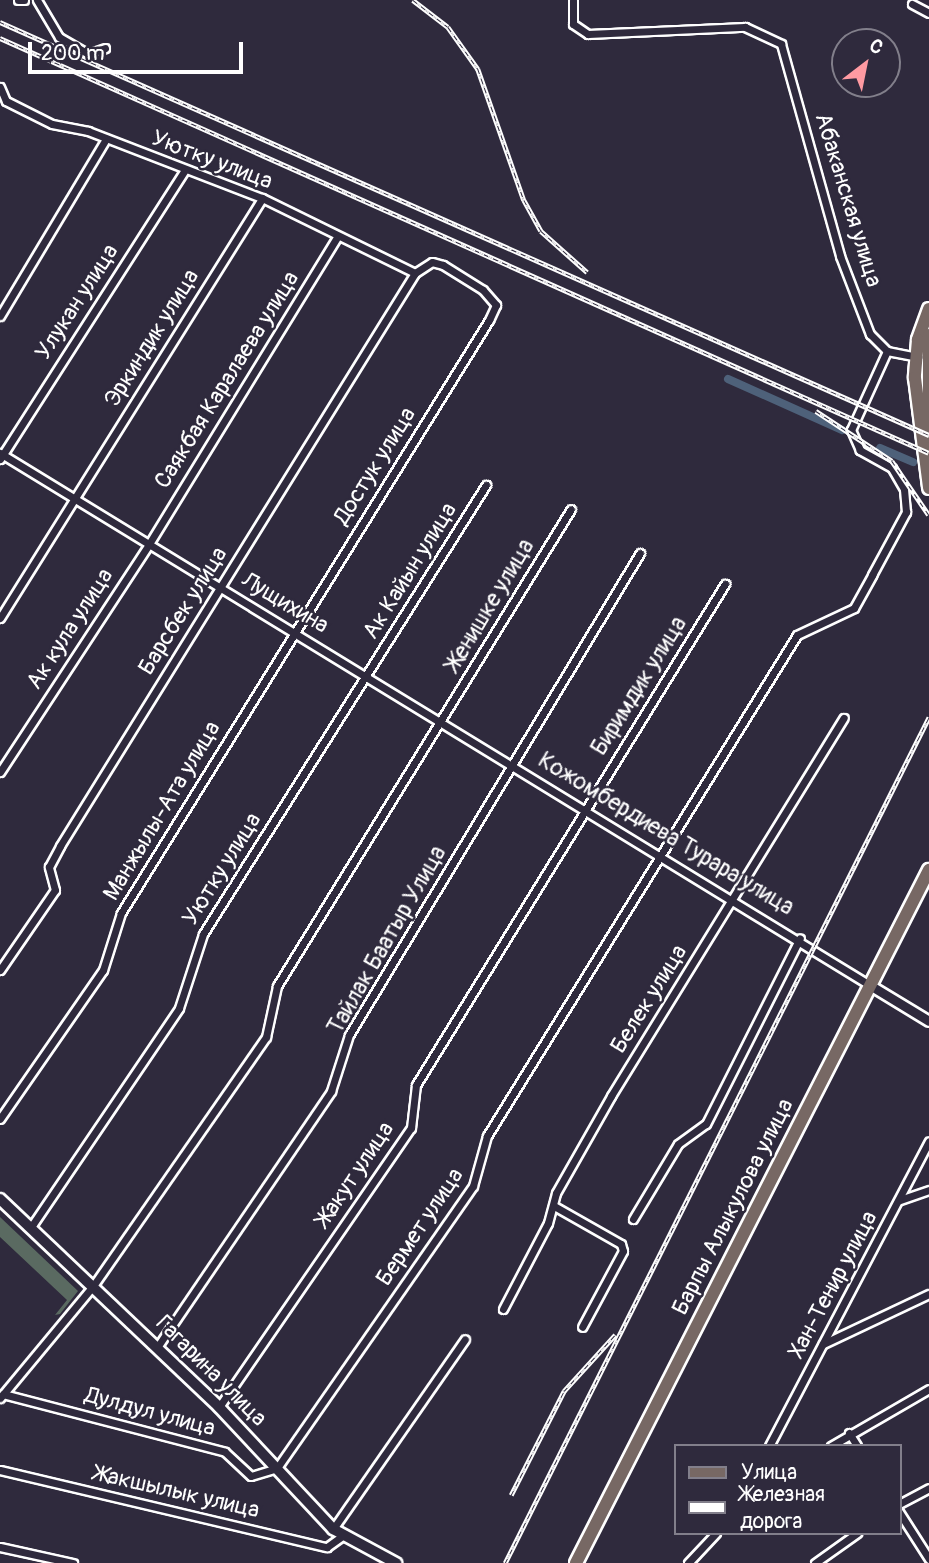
<!DOCTYPE html>
<meta charset="utf-8">
<style>
body{margin:0}
#map{position:relative;width:929px;height:1563px;overflow:hidden;background:#2f2a3d;font-family:Pangolin,sans-serif}
div>[style]{position:absolute}
.green>*{inset:0;background:#5a6a61}
.canal>*{height:8px;margin:-4px;padding:0 4px;transform-origin:4px;border-radius:4px;background:#4e617a}
.roads{filter:drop-shadow(2px 0 #fff) drop-shadow(-2px 0 #fff) drop-shadow(0 2px #fff) drop-shadow(0 -2px #fff)}
.minor>*{height:7px;margin:-3.5px;padding:0 3.5px;transform-origin:3.5px;border-radius:3.5px;background:#2f2a3d}
.tertiary>*{height:9px;margin:-4.5px;padding:0 4.5px;transform-origin:4.5px;border-radius:4.5px;background:#2f2a3d}
.secondary>*{height:10px;margin:-5px;padding:0 5px;transform-origin:5px;border-radius:5px;background:#2f2a3d}
.primary>*{height:12px;margin:-6px;padding:0 6px;transform-origin:6px;border-radius:6px;background:#776864}
.rail>*{height:4.5px;margin-top:-2.25px;transform-origin:0;background:repeating-linear-gradient(90deg,#2f2a3d 0 5px,#fff 0 10px);box-sizing:border-box;border-block:2px solid #fff}
span{translate:-50% -50%;white-space:nowrap;text-align:center;line-height:1.15;-webkit-text-stroke:5px #2f2a3d;paint-order:stroke}
.street-label{font-size:23px;color:#fff}
.legend{position:absolute;left:674px;top:1444px;width:228px;height:91px;box-sizing:border-box;background:#2f2a3d;border:2px solid #827f8b;margin:0;padding:9px 12px;list-style:none;font-size:21px;color:#fff}
.legend li{display:flex;align-items:center;gap:14px;height:35px}
.legend b{width:35px;border:2px solid #827f8b}
.north{position:absolute;left:831px;top:28px;width:70px;height:70px;box-sizing:border-box;background:#2f2a3d;border:2px solid #827f8b;border-radius:50%;rotate:32deg;font-size:19px;font-weight:700;line-height:28px;text-align:center;color:#fff}
.north::after{content:'';display:block;margin:auto;width:24px;height:32px;background:#ff9aa2;clip-path:polygon(50% 0,100% 100%,50% 72%,0 100%)}
.scale{position:absolute;left:28px;top:42px;width:215px;height:32px;box-sizing:border-box;border:4px solid #fff;border-top:0;padding-left:9px;font-size:21px;line-height:24px;white-space:nowrap;color:#fff;-webkit-text-stroke:5px #2f2a3d;paint-order:stroke}
</style>
<div id="map">
<div class="green">
<i style="clip-path:polygon(0 1217px,78px 1291px,60px 1314px,55px 1315px,67px 1300px,0 1237px)"></i>
</div>
<div class="canal">
<i style="left:728px;top:379px;width:125px;rotate:24.1deg"></i>
<i style="left:880px;top:448px;width:36px;rotate:23deg"></i>
</div>
<div class="roads">
<div class="minor">
<i style="left:18px;top:0;width:6px"></i>
<i style="left:37px;top:0;width:43px;rotate:59.3deg"></i>
<i style="left:59px;top:37px;width:34px;rotate:30deg"></i>
<i style="left:88px;top:54px;width:18px;rotate:-19deg"></i>
<i style="left:573px;top:0;width:24px;rotate:90deg"></i>
<i style="left:573px;top:24px;width:18px;rotate:34deg"></i>
<i style="left:588px;top:34px;width:157px;rotate:-2.6deg"></i>
<i style="left:745px;top:27px;width:40px;rotate:25deg"></i>
<i style="left:781px;top:44px;width:220px;rotate:74.4deg"></i>
<i style="left:840px;top:256px;width:84px;rotate:69deg"></i>
<i style="left:870px;top:334px;width:24px;rotate:45deg"></i>
<i style="left:912px;top:4px;width:19px;rotate:28deg"></i>
<i style="left:0;top:87px;width:15px;rotate:67deg"></i>
<i style="left:6px;top:101px;width:51px;rotate:26.6deg"></i>
<i style="left:52px;top:124px;width:37px;rotate:11deg"></i>
<i style="left:88px;top:131px;width:186px;rotate:21.1deg"></i>
<i style="left:262px;top:198px;width:170px;rotate:26.1deg"></i>
<i style="left:0;top:316px;width:206px;rotate:-59.1deg"></i>
<i style="left:887px;top:351px;width:32px;rotate:11deg"></i>
<i style="left:0;top:453px;width:1018px;rotate:31.46deg"></i>
<i style="left:0;top:459px;width:343px;rotate:-57.4deg"></i>
<i style="left:0;top:618px;width:495px;rotate:-58deg"></i>
<i style="left:0;top:772px;width:272px;rotate:-56.8deg"></i>
<i style="left:149px;top:544px;width:360px;rotate:-58.5deg"></i>
<i style="left:0;top:970px;width:97px;rotate:-55.5deg"></i>
<i style="left:55px;top:890px;width:24px;rotate:-105deg"></i>
<i style="left:49px;top:867px;width:24px;rotate:-62deg"></i>
<i style="left:60px;top:846px;width:674px;rotate:-58.22deg"></i>
<i style="left:415px;top:273px;width:20px;rotate:-33deg"></i>
<i style="left:432px;top:262px;width:11px;rotate:15deg"></i>
<i style="left:443px;top:265px;width:47px;rotate:32deg"></i>
<i style="left:483px;top:290px;width:20px;rotate:49deg"></i>
<i style="left:496px;top:305px;width:17px;rotate:115deg"></i>
<i style="left:489px;top:320px;width:698px;rotate:121.82deg"></i>
<i style="left:121px;top:913px;width:60px;rotate:107.5deg"></i>
<i style="left:103px;top:970px;width:181px;rotate:124.7deg"></i>
<i style="left:900px;top:1200px;width:31px;rotate:-19deg"></i>
<i style="left:554px;top:1206px;width:77px;rotate:29.6deg"></i>
<i style="left:621px;top:1244px;width:7px;rotate:74deg"></i>
<i style="left:623px;top:1251px;width:86px;rotate:118.3deg"></i>
<i style="left:633px;top:1219px;width:87px;rotate:-59deg"></i>
<i style="left:678px;top:1144px;width:34px;rotate:-36deg"></i>
<i style="left:706px;top:1124px;width:208px;rotate:-63.2deg"></i>
<i style="left:31px;top:1227px;width:264px;rotate:-55.9deg"></i>
<i style="left:179px;top:1008px;width:78px;rotate:-72deg"></i>
<i style="left:203px;top:934px;width:531px;rotate:-57.78deg"></i>
<i style="left:503px;top:1309px;width:97px;rotate:-62.4deg"></i>
<i style="left:548px;top:1223px;width:31px;rotate:-75deg"></i>
<i style="left:556px;top:1193px;width:112px;rotate:-60.4deg"></i>
<i style="left:611px;top:1096px;width:444px;rotate:-58.4deg"></i>
<i style="left:823px;top:1344px;width:117px;rotate:-25.3deg"></i>
<i style="left:158px;top:1346px;width:308px;rotate:-55.8deg"></i>
<i style="left:331px;top:1091px;width:59px;rotate:-72.2deg"></i>
<i style="left:349px;top:1035px;width:563px;rotate:-58.88deg"></i>
<i style="left:3px;top:1394px;width:229px;rotate:14.6deg"></i>
<i style="left:225px;top:1452px;width:35px;rotate:43deg"></i>
<i style="left:251px;top:1476px;width:27px;rotate:-17deg"></i>
<i style="left:277px;top:1468px;width:343px;rotate:-55.2deg"></i>
<i style="left:473px;top:1186px;width:52px;rotate:-74.4deg"></i>
<i style="left:487px;top:1136px;width:589px;rotate:-58.25deg"></i>
<i style="left:797px;top:635px;width:63px;rotate:-25.3deg"></i>
<i style="left:854px;top:608px;width:38px;rotate:-61deg"></i>
<i style="left:872px;top:575px;width:72px;rotate:-61.6deg"></i>
<i style="left:906px;top:512px;width:23px;rotate:-95deg"></i>
<i style="left:904px;top:489px;width:24px;rotate:-120deg"></i>
<i style="left:892px;top:468px;width:37px;rotate:-151deg"></i>
<i style="left:860px;top:450px;width:22px;rotate:-114deg"></i>
<i style="left:851px;top:430px;width:87px;rotate:-65.5deg"></i>
<i style="left:0;top:1398px;width:146px;rotate:-50.3deg"></i>
<i style="left:93px;top:1286px;width:303px;rotate:-55.2deg"></i>
<i style="left:266px;top:1037px;width:52px;rotate:-77.8deg"></i>
<i style="left:277px;top:986px;width:560px;rotate:-58.35deg"></i>
<i style="left:219px;top:1407px;width:339px;rotate:-55.5deg"></i>
<i style="left:411px;top:1128px;width:43px;rotate:-83.4deg"></i>
<i style="left:416px;top:1085px;width:589px;rotate:-58.34deg"></i>
<i style="left:849px;top:1433px;width:15px;rotate:58deg"></i>
<i style="left:769px;top:1446px;width:344px;rotate:-62.3deg"></i>
<i style="left:831px;top:1446px;width:113px;rotate:-30.2deg"></i>
<i style="left:0;top:1470px;width:336px;rotate:13.3deg"></i>
<i style="left:327px;top:1547px;width:19px;rotate:-36deg"></i>
<i style="left:899px;top:1504px;width:34px;rotate:-28deg"></i>
<i style="left:899px;top:1512px;width:56px;rotate:57.4deg"></i>
<i style="left:333px;top:1529px;width:231px;rotate:-55.2deg"></i>
<i style="left:0;top:1547px;width:75px;rotate:12.4deg"></i>
<i style="left:688px;top:1563px;width:41px;rotate:-47deg"></i>
<i style="left:815px;top:1563px;width:52px;rotate:-35.5deg"></i>
</div>
<div class="tertiary">
<i style="left:868px;top:984px;width:71px;rotate:31.2deg"></i>
</div>
<div class="secondary">
<i style="left:0;top:1199px;width:302px;rotate:43.5deg"></i>
<i style="left:219px;top:1407px;width:167px;rotate:46.9deg"></i>
<i style="left:333px;top:1529px;width:72px;rotate:28.4deg"></i>
</div>
<div class="primary">
<i style="left:929px;top:309px;width:33px;rotate:110deg"></i>
<i style="left:918px;top:340px;width:38px;rotate:95deg"></i>
<i style="left:915px;top:378px;width:111px;rotate:82.7deg"></i>
<i style="left:929px;top:335px;width:102px;rotate:90deg"></i>
<i style="left:576px;top:1563px;width:778px;rotate:-63.01deg"></i>
</div>
</div>
<div class="rail">
<i style="left:413px;top:0;width:44px;rotate:37.6deg"></i>
<i style="left:448px;top:27px;width:52px;rotate:54.5deg"></i>
<i style="left:478px;top:69px;width:139px;rotate:70.7deg"></i>
<i style="left:524px;top:200px;width:35px;rotate:61deg"></i>
<i style="left:541px;top:231px;width:62px;rotate:41.7deg"></i>
<i style="left:0;top:22px;width:1017px;rotate:23.97deg"></i>
<i style="left:0;top:38px;width:1017px;rotate:24.07deg"></i>
<i style="left:816px;top:411px;width:91px;rotate:33.3deg"></i>
<i style="left:892px;top:461px;width:65px;rotate:55.6deg"></i>
<i style="left:511px;top:1495px;width:117px;rotate:-63deg"></i>
<i style="left:564px;top:1391px;width:76px;rotate:-47.7deg"></i>
<i style="left:505px;top:1563px;width:946px;rotate:-63.38deg"></i>
</div>
<div class="street-label">
<span style="left:212px;top:160px;rotate:21deg">Уютку улица</span>
<span style="left:848px;top:200px;rotate:73deg">Абаканская улица</span>
<span style="left:77px;top:302px;rotate:-57deg">Улукан улица</span>
<span style="left:152px;top:338px;rotate:-58deg">Эркиндик улица</span>
<span style="left:227px;top:380px;rotate:-58deg">Саякбая Каралаева улица</span>
<span style="left:375px;top:466px;rotate:-58deg">Достук улица</span>
<span style="left:410px;top:571px;rotate:-58deg">Ак Кайын улица</span>
<span style="left:285px;top:603px;rotate:31deg">Лущихина</span>
<span style="left:490px;top:605px;rotate:-59deg">Женишке улица</span>
<span style="left:183px;top:611px;rotate:-58deg">Барсбек улица</span>
<span style="left:70px;top:629px;rotate:-57deg">Ак кула улица</span>
<span style="left:639px;top:686px;rotate:-58deg">Биримдик улица</span>
<span style="left:162px;top:811px;rotate:-59deg">Манжылы-Ата улица</span>
<span style="left:666px;top:834px;rotate:31deg">Кожомбердиева Турара улица</span>
<span style="left:222px;top:869px;rotate:-58deg">Уютку улица</span>
<span style="left:387px;top:940px;rotate:-60deg">Тайлак Баатыр Улица</span>
<span style="left:649px;top:999px;rotate:-58deg">Белек улица</span>
<span style="left:355px;top:1174px;rotate:-56deg">Жакут улица</span>
<span style="left:733px;top:1207px;rotate:-63deg">Барпы Алыкулова улица</span>
<span style="left:420px;top:1227px;rotate:-56deg">Бермет улица</span>
<span style="left:833px;top:1285px;rotate:-62deg">Хан-Тенир улица</span>
<span style="left:211px;top:1371px;rotate:45deg">Гагарина улица</span>
<span style="left:150px;top:1412px;rotate:15deg">Дулдул улица</span>
<span style="left:177px;top:1492px;rotate:13deg">Жакшылык улица</span>
</div>
<ul class="legend">
<li><b style="height:9px;background:#776864"></b>Улица</li>
<li><b style="height:9px;background:#fff"></b>Железная дорога</li>
</ul>
<div class="north">С</div>
<div class="scale">200 m</div>
</div>
